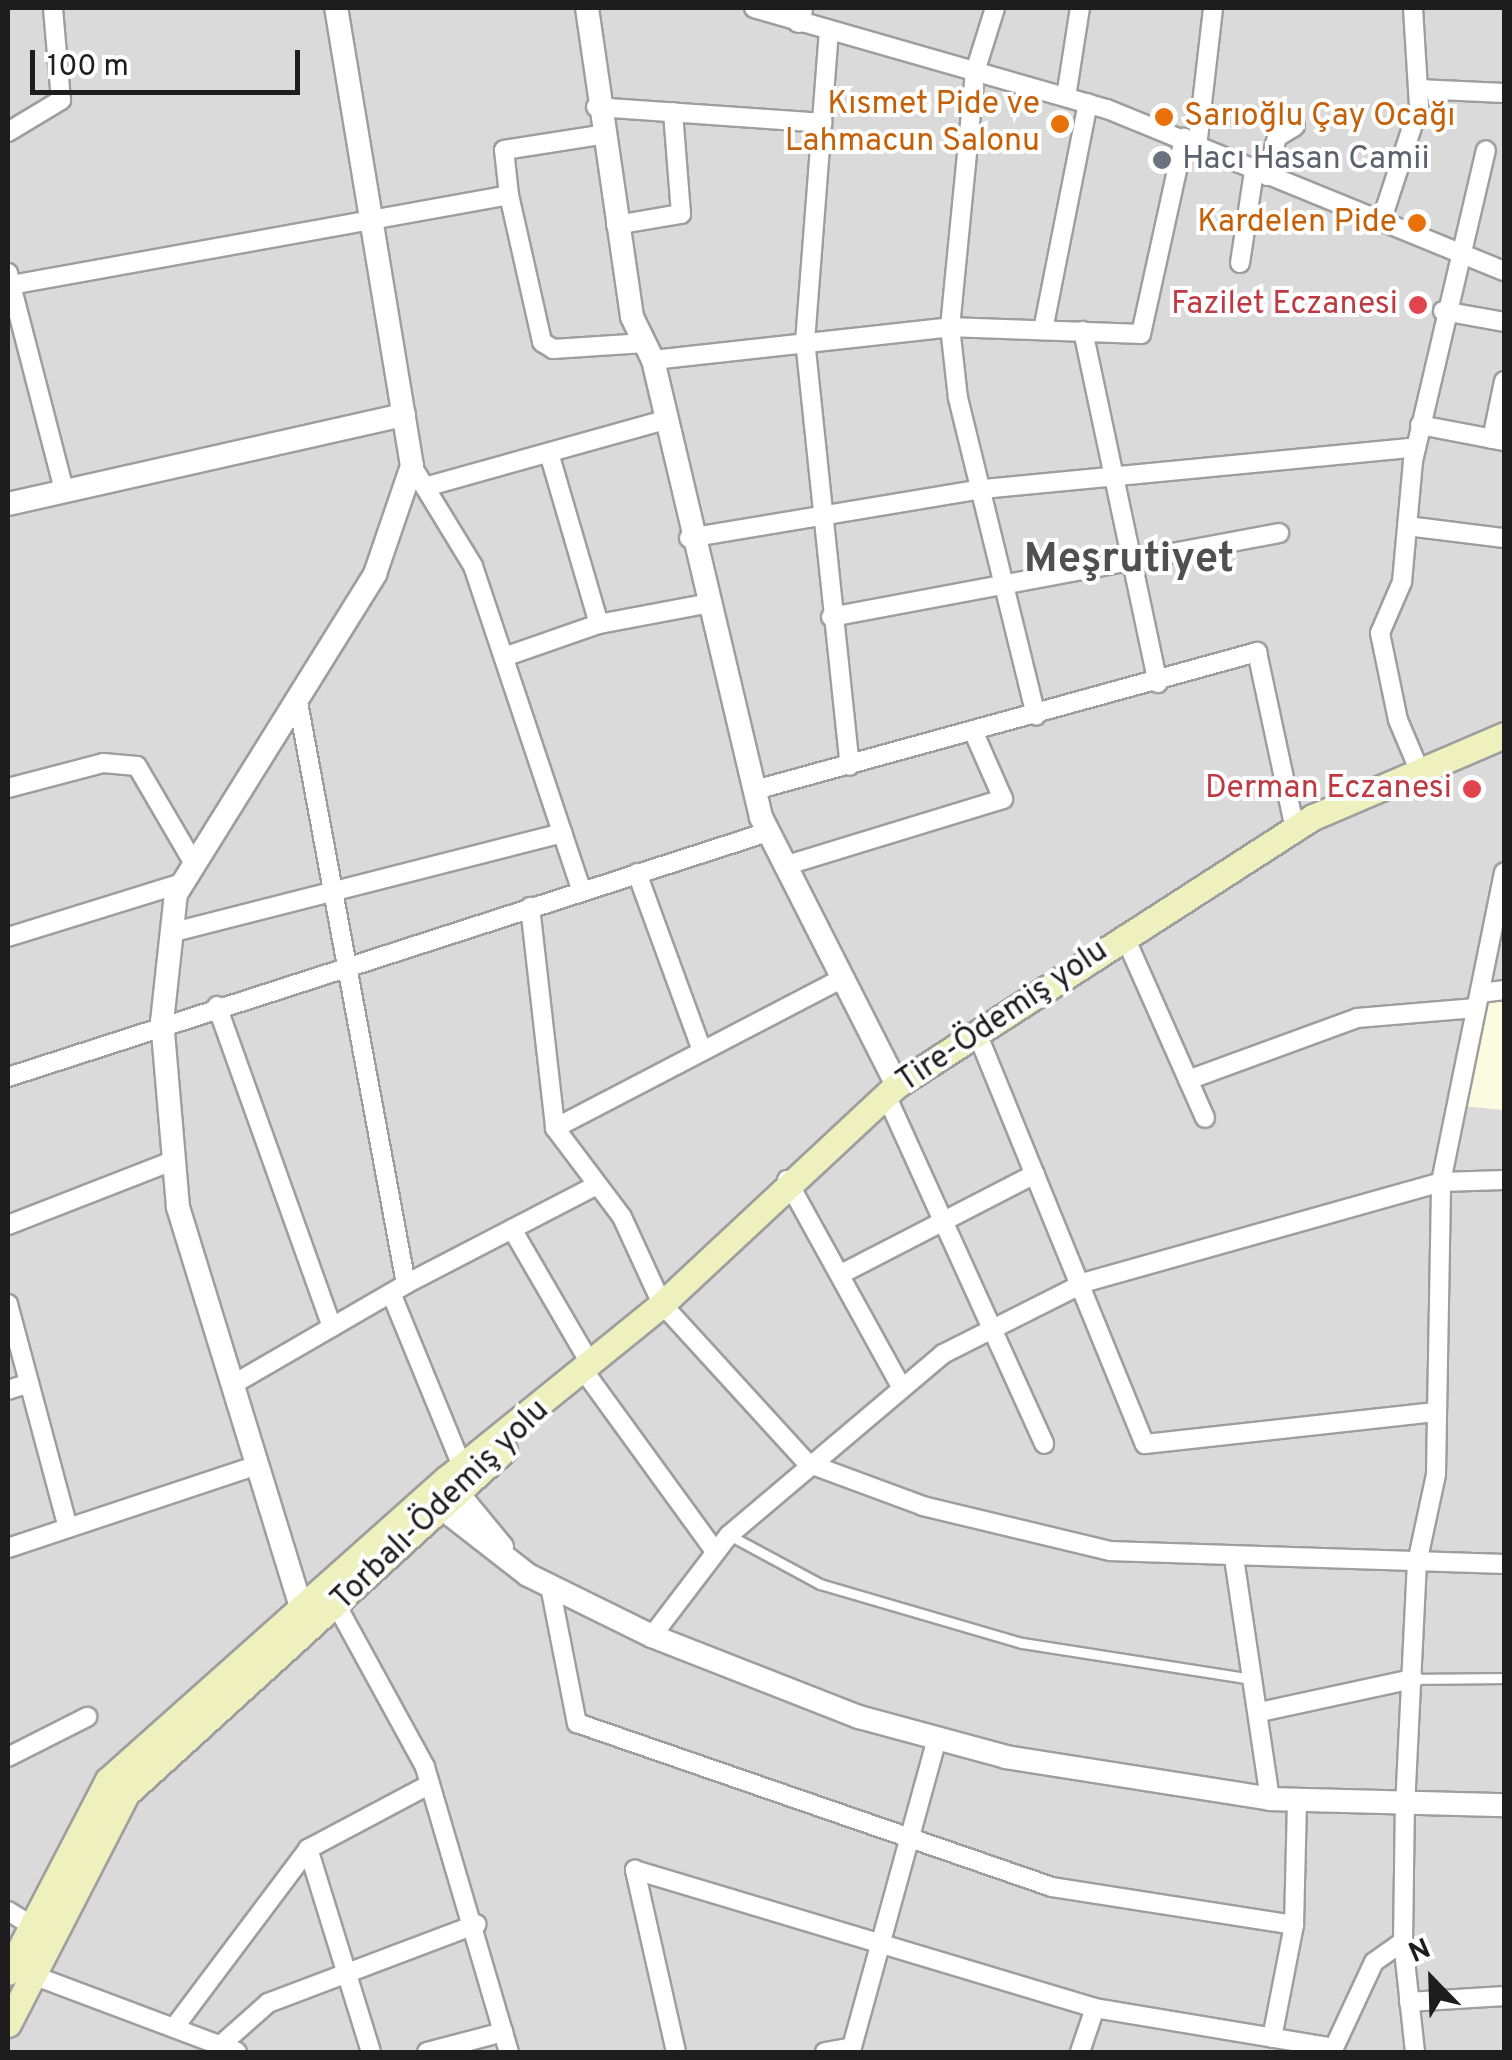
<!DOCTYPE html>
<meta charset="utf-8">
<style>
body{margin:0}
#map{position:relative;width:1512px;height:2060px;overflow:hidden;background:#edeae4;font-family:Overpass,sans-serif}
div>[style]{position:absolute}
.residential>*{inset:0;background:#dbdada}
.education>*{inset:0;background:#fbfbe0}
.roads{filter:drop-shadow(2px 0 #9e9e9e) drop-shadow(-2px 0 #9e9e9e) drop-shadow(0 2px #9e9e9e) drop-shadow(0 -2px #9e9e9e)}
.service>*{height:9px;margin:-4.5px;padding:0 4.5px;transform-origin:4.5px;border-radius:4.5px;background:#fff}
.minor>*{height:18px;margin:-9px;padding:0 9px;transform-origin:9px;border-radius:9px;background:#fff}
.tertiary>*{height:22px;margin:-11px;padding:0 11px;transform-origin:11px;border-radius:11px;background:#fff}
.secondary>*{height:25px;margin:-12.5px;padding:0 12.5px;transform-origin:12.5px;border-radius:12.5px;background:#eef1be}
.dots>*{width:28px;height:28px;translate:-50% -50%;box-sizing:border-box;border:5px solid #fff;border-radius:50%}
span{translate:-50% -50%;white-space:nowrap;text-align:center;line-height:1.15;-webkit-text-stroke:8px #fff;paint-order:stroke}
.food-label{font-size:32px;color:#c56008}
.right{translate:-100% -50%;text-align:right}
.left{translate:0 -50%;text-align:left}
.worship-label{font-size:32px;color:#5b616d}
.health-label{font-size:32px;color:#be3a42}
.street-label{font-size:32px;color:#1d1d1d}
.district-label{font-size:42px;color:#505050;font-weight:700}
.frame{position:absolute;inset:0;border:10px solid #1d1d1d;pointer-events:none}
.north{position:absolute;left:1382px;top:1930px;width:100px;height:100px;-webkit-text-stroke:8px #fff;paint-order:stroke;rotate:337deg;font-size:28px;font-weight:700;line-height:40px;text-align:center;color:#1d1d1d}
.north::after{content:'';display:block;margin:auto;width:35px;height:45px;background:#1d1d1d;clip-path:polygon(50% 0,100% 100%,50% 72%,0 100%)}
.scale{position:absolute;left:30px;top:50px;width:270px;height:45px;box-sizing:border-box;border:5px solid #1d1d1d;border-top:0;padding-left:12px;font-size:30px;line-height:35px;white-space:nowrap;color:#1d1d1d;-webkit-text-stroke:8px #fff;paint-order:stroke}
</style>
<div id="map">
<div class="residential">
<i style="clip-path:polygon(8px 8px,1504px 8px,1504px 2052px,8px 2052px)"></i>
</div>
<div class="education">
<i style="clip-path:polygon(1504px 997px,1504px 1110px,1461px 1106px,1484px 1000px)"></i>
</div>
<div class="roads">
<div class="service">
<i style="left:729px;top:1535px;width:103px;rotate:28.3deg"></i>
<i style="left:820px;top:1584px;width:210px;rotate:16.3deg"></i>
<i style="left:1022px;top:1643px;width:233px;rotate:8.9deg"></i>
<i style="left:1413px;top:1679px;width:91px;rotate:-0.6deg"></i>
</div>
<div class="minor">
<i style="left:754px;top:8px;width:367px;rotate:16deg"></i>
<i style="left:1107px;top:109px;width:429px;rotate:22.2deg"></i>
<i style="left:995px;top:8px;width:67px;rotate:107.4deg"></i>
<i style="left:975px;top:72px;width:256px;rotate:95.6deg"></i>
<i style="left:950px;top:327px;width:71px;rotate:83.6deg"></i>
<i style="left:958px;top:398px;width:327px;rotate:76.2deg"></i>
<i style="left:829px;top:30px;width:311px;rotate:94.4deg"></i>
<i style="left:805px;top:340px;width:428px;rotate:84deg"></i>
<i style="left:1418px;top:89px;width:86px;rotate:2.7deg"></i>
<i style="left:1066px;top:97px;width:90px;rotate:-81.1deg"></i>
<i style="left:596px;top:107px;width:227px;rotate:4deg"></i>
<i style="left:8px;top:132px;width:62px;rotate:-31.1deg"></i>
<i style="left:61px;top:100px;width:92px;rotate:-95deg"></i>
<i style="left:1197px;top:147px;width:140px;rotate:-83.4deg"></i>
<i style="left:1267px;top:176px;width:40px;rotate:-75.6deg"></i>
<i style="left:1277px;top:137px;width:21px;rotate:-31deg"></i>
<i style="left:509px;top:195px;width:45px;rotate:-96.3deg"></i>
<i style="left:504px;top:150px;width:97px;rotate:-8.9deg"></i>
<i style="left:1381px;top:222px;width:122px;rotate:-71.9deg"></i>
<i style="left:1419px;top:106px;width:98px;rotate:-93.5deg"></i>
<i style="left:616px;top:225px;width:66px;rotate:-9.6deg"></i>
<i style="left:681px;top:214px;width:102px;rotate:-94.5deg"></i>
<i style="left:1240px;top:263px;width:93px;rotate:-81.3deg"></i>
<i style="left:8px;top:273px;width:12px;rotate:76deg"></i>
<i style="left:11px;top:285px;width:506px;rotate:-10.24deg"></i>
<i style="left:509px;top:195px;width:151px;rotate:77.3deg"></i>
<i style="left:542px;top:342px;width:13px;rotate:32deg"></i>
<i style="left:553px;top:349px;width:92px;rotate:-3.7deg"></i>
<i style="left:11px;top:285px;width:212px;rotate:75.5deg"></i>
<i style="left:1443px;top:311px;width:62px;rotate:10.2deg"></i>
<i style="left:1043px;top:330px;width:231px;rotate:-78.8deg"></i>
<i style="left:1083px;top:331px;width:360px;rotate:78deg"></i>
<i style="left:653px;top:360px;width:299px;rotate:-6.3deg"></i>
<i style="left:950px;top:327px;width:191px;rotate:2.1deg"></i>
<i style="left:1141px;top:334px;width:201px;rotate:-77.6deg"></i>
<i style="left:1420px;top:425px;width:86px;rotate:10.8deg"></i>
<i style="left:1492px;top:439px;width:59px;rotate:-78.3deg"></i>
<i style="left:549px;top:453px;width:178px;rotate:73.7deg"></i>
<i style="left:599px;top:624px;width:113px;rotate:-10.7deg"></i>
<i style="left:412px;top:466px;width:117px;rotate:58.6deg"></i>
<i style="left:473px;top:566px;width:343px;rotate:71.5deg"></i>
<i style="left:425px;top:487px;width:249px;rotate:-15.6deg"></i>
<i style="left:1407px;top:526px;width:98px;rotate:7.1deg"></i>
<i style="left:689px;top:538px;width:298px;rotate:-9.5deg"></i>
<i style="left:983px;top:489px;width:435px;rotate:-5.5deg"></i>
<i style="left:831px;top:617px;width:456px;rotate:-10.6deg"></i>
<i style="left:504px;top:657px;width:101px;rotate:-19.2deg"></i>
<i style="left:1420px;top:772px;width:56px;rotate:-112.9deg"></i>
<i style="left:1398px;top:720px;width:89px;rotate:-101.7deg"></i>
<i style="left:1380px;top:633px;width:56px;rotate:-66.7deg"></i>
<i style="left:1402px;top:582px;width:121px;rotate:-84.8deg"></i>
<i style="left:1413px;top:461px;width:319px;rotate:-76.8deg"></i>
<i style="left:8px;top:788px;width:98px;rotate:-14.7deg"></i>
<i style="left:103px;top:763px;width:34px;rotate:5deg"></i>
<i style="left:137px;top:766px;width:111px;rotate:59.7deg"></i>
<i style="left:755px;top:790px;width:521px;rotate:-15.37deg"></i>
<i style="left:1257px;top:652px;width:181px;rotate:77.9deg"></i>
<i style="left:784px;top:866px;width:229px;rotate:-17deg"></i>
<i style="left:1003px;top:799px;width:72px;rotate:-113.7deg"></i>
<i style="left:637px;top:873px;width:189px;rotate:69.9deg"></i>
<i style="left:530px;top:907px;width:222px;rotate:83.5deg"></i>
<i style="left:555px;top:1128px;width:111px;rotate:53deg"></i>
<i style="left:622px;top:1217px;width:96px;rotate:65.3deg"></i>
<i style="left:662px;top:1304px;width:215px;rotate:47.6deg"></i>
<i style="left:807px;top:1463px;width:124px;rotate:20.3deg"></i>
<i style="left:923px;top:1506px;width:192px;rotate:13.5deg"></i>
<i style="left:1110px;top:1551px;width:394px;rotate:1.9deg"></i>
<i style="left:170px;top:933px;width:405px;rotate:-14.3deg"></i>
<i style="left:1124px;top:935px;width:200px;rotate:66.1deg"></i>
<i style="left:8px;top:937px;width:182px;rotate:-17.2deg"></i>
<i style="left:1480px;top:993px;width:24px;rotate:-7deg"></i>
<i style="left:217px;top:1006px;width:341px;rotate:70.3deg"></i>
<i style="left:977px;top:1033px;width:444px;rotate:67.8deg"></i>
<i style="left:1145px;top:1444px;width:292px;rotate:-6.3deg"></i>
<i style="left:8px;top:1077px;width:799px;rotate:-17.87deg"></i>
<i style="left:1188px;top:1080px;width:180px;rotate:-20.1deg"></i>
<i style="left:1357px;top:1018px;width:119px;rotate:-4.8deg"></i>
<i style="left:886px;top:1095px;width:383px;rotate:65.6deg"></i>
<i style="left:555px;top:1128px;width:320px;rotate:-27.5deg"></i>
<i style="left:787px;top:1180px;width:232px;rotate:61.1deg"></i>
<i style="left:8px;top:1225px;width:176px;rotate:-21.3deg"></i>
<i style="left:512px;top:1229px;width:157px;rotate:59.8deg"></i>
<i style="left:843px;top:1273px;width:216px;rotate:-27.3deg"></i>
<i style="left:406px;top:1284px;width:215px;rotate:-27.4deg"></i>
<i style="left:391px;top:1293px;width:187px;rotate:67.7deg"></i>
<i style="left:8px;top:1304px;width:232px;rotate:75deg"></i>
<i style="left:584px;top:1371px;width:223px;rotate:54deg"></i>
<i style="left:232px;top:1385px;width:201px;rotate:-30.1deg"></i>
<i style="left:406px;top:1284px;width:597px;rotate:-100.52deg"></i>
<i style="left:8px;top:1390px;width:22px;rotate:-18deg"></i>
<i style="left:8px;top:1548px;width:262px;rotate:-18.4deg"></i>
<i style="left:1234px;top:1558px;width:244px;rotate:81.5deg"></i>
<i style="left:550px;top:1586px;width:140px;rotate:78.9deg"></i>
<i style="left:577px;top:1723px;width:503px;rotate:19.05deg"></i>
<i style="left:1052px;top:1887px;width:245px;rotate:8.9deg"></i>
<i style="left:337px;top:1606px;width:183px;rotate:61.3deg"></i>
<i style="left:425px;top:1767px;width:297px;rotate:73.6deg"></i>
<i style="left:652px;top:1636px;width:127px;rotate:-52.7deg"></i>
<i style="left:729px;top:1535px;width:280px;rotate:-40.2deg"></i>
<i style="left:943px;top:1354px;width:160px;rotate:-26.7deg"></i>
<i style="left:1086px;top:1282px;width:369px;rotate:-15.7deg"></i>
<i style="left:1441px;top:1182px;width:63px;rotate:-1.8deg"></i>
<i style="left:1260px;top:1712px;width:157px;rotate:-12.2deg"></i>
<i style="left:8px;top:1757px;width:89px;rotate:-26.9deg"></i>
<i style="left:8px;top:1911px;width:26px;rotate:32deg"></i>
<i style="left:30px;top:1974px;width:221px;rotate:20.6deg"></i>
<i style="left:1409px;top:2002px;width:95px;rotate:-3.6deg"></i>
<i style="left:176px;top:2025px;width:220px;rotate:-53.1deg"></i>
<i style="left:1272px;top:2038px;width:115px;rotate:-79deg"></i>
<i style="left:1294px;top:1925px;width:125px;rotate:-88.6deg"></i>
<i style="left:223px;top:2043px;width:60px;rotate:-41.6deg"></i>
<i style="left:268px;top:2003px;width:223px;rotate:-20.7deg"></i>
<i style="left:371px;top:2052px;width:213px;rotate:-107.2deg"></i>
<i style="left:308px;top:1849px;width:138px;rotate:-28deg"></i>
<i style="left:427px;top:2052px;width:79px;rotate:-14.7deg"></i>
<i style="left:676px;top:2052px;width:187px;rotate:-102.7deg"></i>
<i style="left:635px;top:1870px;width:480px;rotate:16.7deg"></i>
<i style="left:825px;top:2052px;width:27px;rotate:-10deg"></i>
<i style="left:852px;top:2047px;width:320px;rotate:-74.6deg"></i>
<i style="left:1080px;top:2052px;width:46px;rotate:-71.2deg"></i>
<i style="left:1095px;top:2008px;width:242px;rotate:9.5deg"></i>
<i style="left:1332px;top:2052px;width:99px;rotate:-65deg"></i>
<i style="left:1374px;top:1962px;width:35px;rotate:-35deg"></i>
<i style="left:1415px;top:2052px;width:111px;rotate:-96.2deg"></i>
<i style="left:1403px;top:1942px;width:135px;rotate:-89.2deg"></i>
<i style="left:1405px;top:1807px;width:244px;rotate:-87.2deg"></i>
<i style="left:1417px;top:1563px;width:91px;rotate:-77.9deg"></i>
<i style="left:1436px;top:1474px;width:292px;rotate:-89deg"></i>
<i style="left:1441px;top:1182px;width:316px;rotate:-78.5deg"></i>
</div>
<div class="tertiary">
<i style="left:587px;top:8px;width:312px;rotate:81.7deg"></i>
<i style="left:632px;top:317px;width:48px;rotate:64deg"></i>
<i style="left:653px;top:360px;width:470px;rotate:76.7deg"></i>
<i style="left:761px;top:817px;width:301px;rotate:63.1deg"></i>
<i style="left:799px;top:21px;width:13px;rotate:-81deg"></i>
<i style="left:8px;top:504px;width:406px;rotate:-12.7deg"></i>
<i style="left:446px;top:1479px;width:88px;rotate:50.5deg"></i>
<i style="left:429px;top:1498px;width:125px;rotate:37.9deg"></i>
<i style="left:528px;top:1575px;width:138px;rotate:26.2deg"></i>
<i style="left:652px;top:1636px;width:222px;rotate:21.4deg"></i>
<i style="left:859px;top:1717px;width:152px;rotate:15.2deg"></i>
<i style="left:1006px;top:1757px;width:267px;rotate:9deg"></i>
<i style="left:1270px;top:1799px;width:234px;rotate:1.5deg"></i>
<i style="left:301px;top:1607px;width:418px;rotate:-107.1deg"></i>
<i style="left:178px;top:1207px;width:186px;rotate:-94.9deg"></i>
<i style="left:162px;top:1022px;width:129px;rotate:-83.8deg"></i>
<i style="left:176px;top:894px;width:377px;rotate:-58.1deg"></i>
<i style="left:375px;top:574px;width:114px;rotate:-71.1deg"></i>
<i style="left:412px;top:466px;width:464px;rotate:-99.4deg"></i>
</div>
<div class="secondary">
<i style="left:8px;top:1972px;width:216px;rotate:-62.5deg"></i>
<i style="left:108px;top:1780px;width:453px;rotate:-41.7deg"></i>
<i style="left:446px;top:1479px;width:278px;rotate:-39deg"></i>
<i style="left:662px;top:1304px;width:321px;rotate:-43deg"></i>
<i style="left:897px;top:1085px;width:495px;rotate:-32.8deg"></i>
<i style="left:1313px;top:817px;width:208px;rotate:-23.2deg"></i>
<i style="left:8px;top:2024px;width:259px;rotate:-62.8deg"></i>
<i style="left:126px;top:1794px;width:511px;rotate:-42.3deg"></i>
</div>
</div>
<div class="dots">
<i style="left:1164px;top:117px;background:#e8710a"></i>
<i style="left:1060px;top:124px;background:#e8710a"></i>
<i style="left:1162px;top:160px;background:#6b7280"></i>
<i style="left:1417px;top:223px;background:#e8710a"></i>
<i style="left:1418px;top:305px;background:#e0444e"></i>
<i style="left:1472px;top:789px;background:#e0444e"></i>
</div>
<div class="food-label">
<span class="right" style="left:1040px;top:124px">Kısmet Pide ve<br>Lahmacun Salonu</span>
<span class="left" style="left:1184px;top:117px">Sarıoğlu Çay Ocağı</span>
<span class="right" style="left:1397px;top:223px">Kardelen Pide</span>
</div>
<div class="worship-label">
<span class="left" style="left:1182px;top:160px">Hacı Hasan Camii</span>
</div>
<div class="health-label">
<span class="right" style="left:1398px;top:305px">Fazilet Eczanesi</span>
<span class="right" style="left:1452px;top:789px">Derman Eczanesi</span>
</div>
<div class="street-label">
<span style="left:1003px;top:1017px;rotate:-34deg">Tire-Ödemiş yolu</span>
<span style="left:441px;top:1506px;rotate:-44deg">Torbalı-Ödemiş yolu</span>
</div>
<div class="district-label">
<span style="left:1129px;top:561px">Meşrutiyet</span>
</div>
<div class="frame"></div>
<div class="north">N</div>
<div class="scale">100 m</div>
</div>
